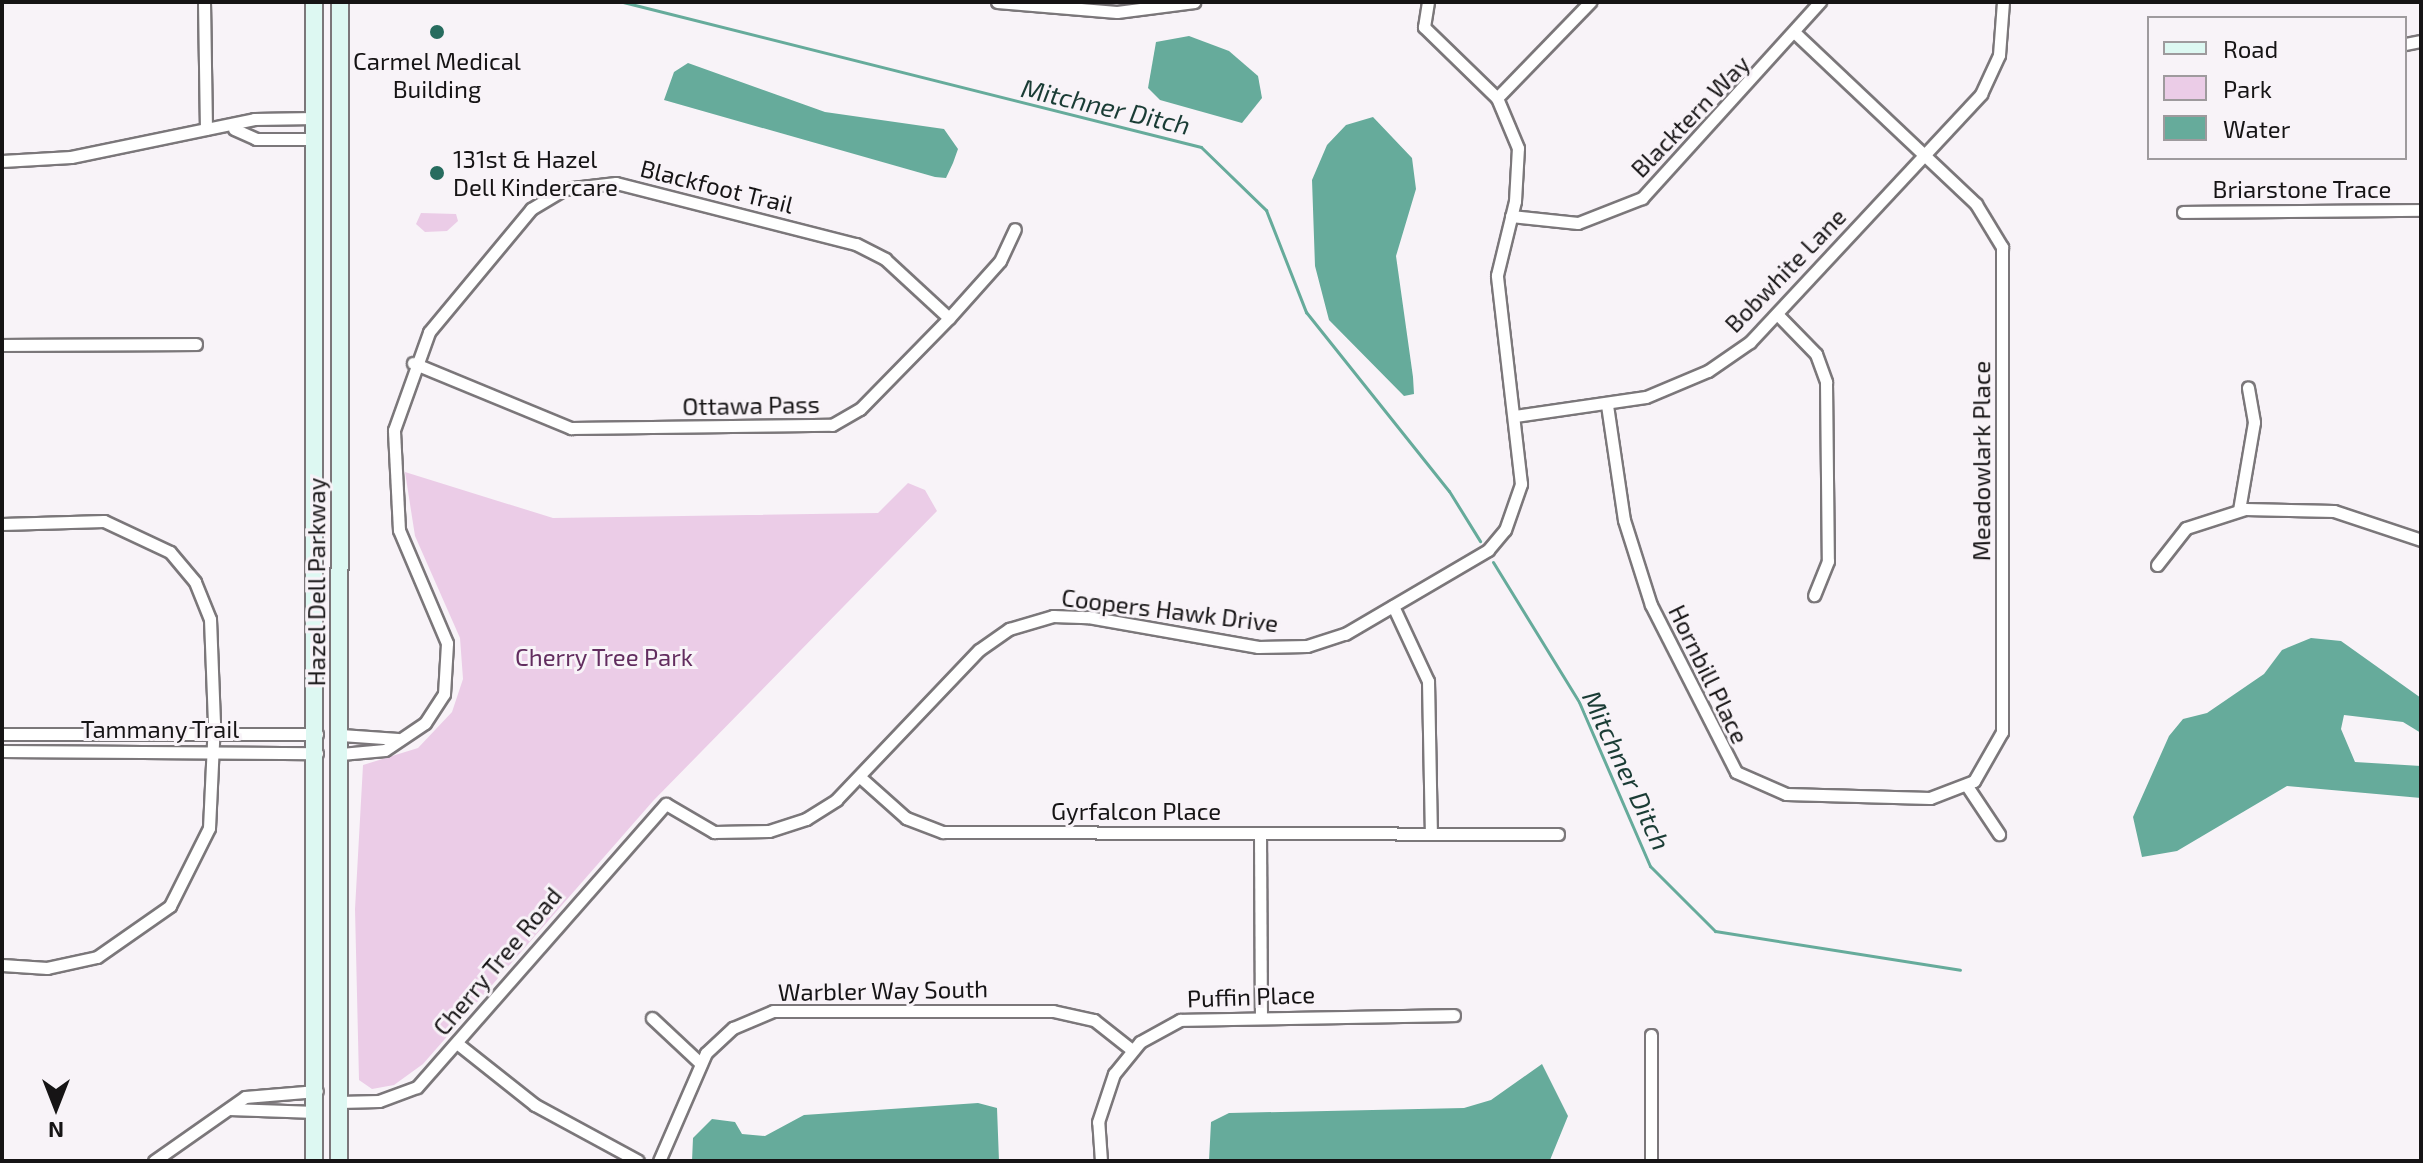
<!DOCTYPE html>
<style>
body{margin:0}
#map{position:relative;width:2423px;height:1163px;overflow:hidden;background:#f8f3f8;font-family:"Exo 2",sans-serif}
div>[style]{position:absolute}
.green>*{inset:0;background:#ebcce7}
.water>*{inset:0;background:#66ab9b}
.stream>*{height:3px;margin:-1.5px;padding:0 1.5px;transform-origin:1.5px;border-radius:1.5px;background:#66ab9b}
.roads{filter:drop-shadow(2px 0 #7b777a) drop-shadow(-2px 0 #7b777a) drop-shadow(0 2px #7b777a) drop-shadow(0 -2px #7b777a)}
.minor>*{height:11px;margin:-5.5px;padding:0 5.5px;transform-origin:5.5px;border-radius:5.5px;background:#fff}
.secondary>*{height:16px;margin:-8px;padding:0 8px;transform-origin:8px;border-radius:8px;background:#ddf8f2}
.dots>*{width:22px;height:22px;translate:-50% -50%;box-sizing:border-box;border:4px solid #f8f3f8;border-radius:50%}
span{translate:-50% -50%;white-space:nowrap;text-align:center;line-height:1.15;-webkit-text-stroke:6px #f8f3f8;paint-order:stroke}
.poi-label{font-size:24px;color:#161415}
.left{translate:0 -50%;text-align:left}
.street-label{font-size:24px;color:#161415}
.park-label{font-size:24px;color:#622d5f}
.water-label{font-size:26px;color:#1a3c35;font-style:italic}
.frame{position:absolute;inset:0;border:4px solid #161415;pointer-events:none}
.legend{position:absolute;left:2147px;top:16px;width:260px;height:144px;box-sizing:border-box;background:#f8f3f8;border:2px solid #9e9a9d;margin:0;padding:10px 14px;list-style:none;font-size:24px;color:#161415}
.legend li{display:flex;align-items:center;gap:16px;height:40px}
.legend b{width:40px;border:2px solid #9e9a9d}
.north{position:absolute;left:16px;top:1067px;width:80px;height:80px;-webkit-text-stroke:6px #f8f3f8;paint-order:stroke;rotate:180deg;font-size:22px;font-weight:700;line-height:32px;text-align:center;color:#161415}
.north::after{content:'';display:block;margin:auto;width:28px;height:36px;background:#161415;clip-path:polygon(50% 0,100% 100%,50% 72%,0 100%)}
</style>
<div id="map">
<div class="green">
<i style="clip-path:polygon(421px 213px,456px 214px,458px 221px,447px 231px,425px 232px,416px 224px)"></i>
<i style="clip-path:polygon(405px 472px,553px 518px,878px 513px,908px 483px,925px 490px,937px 511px,653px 801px,423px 1064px,394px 1085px,372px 1089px,359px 1080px,355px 909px,363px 765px,418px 748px,452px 712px,463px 679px,460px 638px,415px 536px)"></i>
</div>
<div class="water">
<i style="clip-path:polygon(1189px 36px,1229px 51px,1258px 76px,1262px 98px,1242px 123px,1160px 100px,1148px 88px,1156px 42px)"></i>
<i style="clip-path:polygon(688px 63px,825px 112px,944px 129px,958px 149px,953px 163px,946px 178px,935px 177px,664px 100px,674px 72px)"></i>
<i style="clip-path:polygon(1373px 117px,1412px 158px,1416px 189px,1396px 256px,1413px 377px,1414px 394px,1404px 396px,1329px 320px,1315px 266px,1312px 180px,1327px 145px,1346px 125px)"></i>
<i style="clip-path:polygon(2311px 638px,2341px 641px,2421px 698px,2421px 733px,2403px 722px,2344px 715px,2341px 729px,2355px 762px,2421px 766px,2421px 798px,2287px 786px,2177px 851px,2142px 857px,2133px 817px,2169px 736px,2183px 719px,2207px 713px,2264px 674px,2282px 650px)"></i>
<i style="clip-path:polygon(1542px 1064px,1568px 1116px,1550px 1160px,1209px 1161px,1211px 1122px,1229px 1113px,1464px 1108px,1491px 1100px)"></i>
<i style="clip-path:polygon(978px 1103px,997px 1108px,999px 1161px,692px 1161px,693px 1138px,712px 1119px,735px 1122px,742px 1134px,765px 1136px,804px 1115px)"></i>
</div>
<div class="stream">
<i style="left:623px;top:2px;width:596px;rotate:14.08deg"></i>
<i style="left:1201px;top:147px;width:91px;rotate:44.1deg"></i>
<i style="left:1266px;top:210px;width:110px;rotate:68.6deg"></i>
<i style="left:1306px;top:312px;width:229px;rotate:51.4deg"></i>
<i style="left:1449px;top:491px;width:59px;rotate:58.2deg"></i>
<i style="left:1493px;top:562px;width:164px;rotate:58.4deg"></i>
<i style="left:1579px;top:702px;width:179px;rotate:66.6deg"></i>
<i style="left:1650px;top:866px;width:92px;rotate:45deg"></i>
<i style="left:1715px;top:931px;width:248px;rotate:9deg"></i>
</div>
<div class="roads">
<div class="minor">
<i style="left:204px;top:2px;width:127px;rotate:89.1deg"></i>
<i style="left:997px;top:2px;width:120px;rotate:4.8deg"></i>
<i style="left:1117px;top:12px;width:78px;rotate:-7.4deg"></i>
<i style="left:2405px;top:44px;width:16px;rotate:-11deg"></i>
<i style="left:1497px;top:98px;width:134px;rotate:-45.9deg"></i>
<i style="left:234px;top:129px;width:24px;rotate:24deg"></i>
<i style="left:256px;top:139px;width:59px"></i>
<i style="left:2px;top:161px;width:69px;rotate:-3.3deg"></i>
<i style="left:71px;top:157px;width:187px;rotate:-11.7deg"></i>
<i style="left:254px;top:119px;width:61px;rotate:-0.9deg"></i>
<i style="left:2183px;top:212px;width:238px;rotate:-0.5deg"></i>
<i style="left:1511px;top:216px;width:67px;rotate:6deg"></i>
<i style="left:1578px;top:223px;width:69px;rotate:-21.3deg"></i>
<i style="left:1642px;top:198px;width:265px;rotate:-47.8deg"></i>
<i style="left:1777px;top:314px;width:56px;rotate:45.7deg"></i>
<i style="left:1816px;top:354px;width:30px;rotate:70deg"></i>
<i style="left:1826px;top:382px;width:179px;rotate:89.4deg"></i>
<i style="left:1828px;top:561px;width:37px;rotate:112deg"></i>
<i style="left:2px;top:345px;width:194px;rotate:-0.3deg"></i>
<i style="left:413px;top:363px;width:171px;rotate:22.4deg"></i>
<i style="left:571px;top:428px;width:261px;rotate:-0.7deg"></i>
<i style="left:832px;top:425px;width:32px;rotate:-30deg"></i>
<i style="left:860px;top:409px;width:127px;rotate:-45.6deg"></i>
<i style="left:949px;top:318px;width:76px;rotate:-48.2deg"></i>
<i style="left:1000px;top:261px;width:35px;rotate:-65deg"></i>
<i style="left:1607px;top:405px;width:116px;rotate:81.6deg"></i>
<i style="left:1624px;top:520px;width:89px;rotate:72.4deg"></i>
<i style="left:1651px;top:605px;width:187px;rotate:63deg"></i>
<i style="left:1736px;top:772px;width:55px;rotate:23.7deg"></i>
<i style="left:1786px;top:794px;width:144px;rotate:1.6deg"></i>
<i style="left:1930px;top:798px;width:47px;rotate:-21.1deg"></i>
<i style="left:1974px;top:781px;width:56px;rotate:-60.3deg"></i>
<i style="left:2002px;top:732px;width:485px;rotate:-90deg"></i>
<i style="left:2002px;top:247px;width:50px;rotate:-121.2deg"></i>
<i style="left:1976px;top:204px;width:246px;rotate:-136.6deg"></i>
<i style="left:1515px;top:416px;width:132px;rotate:-8.3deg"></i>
<i style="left:1646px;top:397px;width:67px;rotate:-22.8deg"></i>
<i style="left:1708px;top:371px;width:51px;rotate:-34.6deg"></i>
<i style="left:1750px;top:342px;width:339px;rotate:-47deg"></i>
<i style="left:1981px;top:94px;width:43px;rotate:-65.2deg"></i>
<i style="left:1999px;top:55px;width:53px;rotate:-85.7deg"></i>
<i style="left:2239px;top:510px;width:89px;rotate:-80.3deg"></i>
<i style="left:2254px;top:422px;width:35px;rotate:-100deg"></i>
<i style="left:2px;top:524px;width:102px;rotate:-1.7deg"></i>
<i style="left:104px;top:521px;width:73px;rotate:25.2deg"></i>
<i style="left:170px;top:552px;width:39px;rotate:50deg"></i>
<i style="left:195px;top:582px;width:40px;rotate:68deg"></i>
<i style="left:210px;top:619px;width:103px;rotate:87.8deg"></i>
<i style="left:214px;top:722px;width:106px;rotate:92.7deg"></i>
<i style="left:209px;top:828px;width:87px;rotate:116.6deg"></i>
<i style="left:170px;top:906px;width:89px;rotate:145.1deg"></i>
<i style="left:97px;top:957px;width:51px;rotate:167.6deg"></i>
<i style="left:47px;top:968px;width:45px;rotate:-176.2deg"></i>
<i style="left:2157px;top:565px;width:47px;rotate:-51.9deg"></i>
<i style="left:2186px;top:528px;width:62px;rotate:-17.9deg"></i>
<i style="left:2245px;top:509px;width:89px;rotate:1.3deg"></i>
<i style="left:2334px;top:511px;width:92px;rotate:18.4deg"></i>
<i style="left:1393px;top:606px;width:83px;rotate:65deg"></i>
<i style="left:1428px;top:681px;width:153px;rotate:88.9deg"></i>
<i style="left:2px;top:734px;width:315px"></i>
<i style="left:341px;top:735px;width:57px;rotate:4deg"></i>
<i style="left:2px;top:751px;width:315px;rotate:0.4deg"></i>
<i style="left:341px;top:754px;width:44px;rotate:-5.2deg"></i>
<i style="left:385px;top:750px;width:48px;rotate:-34deg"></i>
<i style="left:425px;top:723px;width:35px;rotate:-57deg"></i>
<i style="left:444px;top:694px;width:51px;rotate:-86.6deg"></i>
<i style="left:447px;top:643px;width:123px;rotate:-113deg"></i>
<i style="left:399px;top:530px;width:100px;rotate:-92.9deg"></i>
<i style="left:394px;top:430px;width:104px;rotate:-70.3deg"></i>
<i style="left:429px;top:332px;width:160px;rotate:-50.3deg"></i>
<i style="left:531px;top:209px;width:39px;rotate:-31deg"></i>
<i style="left:564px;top:189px;width:52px;rotate:-6.6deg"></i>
<i style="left:616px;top:183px;width:248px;rotate:14.3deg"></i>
<i style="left:856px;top:244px;width:33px;rotate:27deg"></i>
<i style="left:885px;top:259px;width:87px;rotate:42.7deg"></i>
<i style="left:860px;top:777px;width:62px;rotate:41.7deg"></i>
<i style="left:906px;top:818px;width:40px;rotate:21deg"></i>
<i style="left:943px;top:832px;width:615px;rotate:0.19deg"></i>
<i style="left:1967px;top:786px;width:58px;rotate:56.3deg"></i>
<i style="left:1260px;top:833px;width:181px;rotate:89.7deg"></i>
<i style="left:652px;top:1018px;width:64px;rotate:43.1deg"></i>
<i style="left:1651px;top:1035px;width:126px;rotate:90deg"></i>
<i style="left:458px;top:1044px;width:98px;rotate:38.4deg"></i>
<i style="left:535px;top:1105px;width:117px;rotate:28.5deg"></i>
<i style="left:339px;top:1102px;width:40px;rotate:-1.4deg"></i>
<i style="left:379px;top:1101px;width:40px;rotate:-20.2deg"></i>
<i style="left:417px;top:1087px;width:377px;rotate:-48.7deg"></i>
<i style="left:666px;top:804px;width:56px;rotate:30.3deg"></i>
<i style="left:714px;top:832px;width:55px;rotate:-1deg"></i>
<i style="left:769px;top:831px;width:39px;rotate:-18deg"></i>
<i style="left:806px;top:819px;width:36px;rotate:-32deg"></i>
<i style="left:836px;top:800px;width:207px;rotate:-46.4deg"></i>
<i style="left:979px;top:650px;width:37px;rotate:-35deg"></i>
<i style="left:1009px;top:629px;width:46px;rotate:-16.5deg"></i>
<i style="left:1053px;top:616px;width:35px;rotate:2deg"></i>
<i style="left:1088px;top:617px;width:173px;rotate:10deg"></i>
<i style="left:1258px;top:647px;width:49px;rotate:-1.2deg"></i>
<i style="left:1307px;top:646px;width:40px;rotate:-18deg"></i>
<i style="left:1345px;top:634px;width:166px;rotate:-30.4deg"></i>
<i style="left:1488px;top:550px;width:26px;rotate:-50deg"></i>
<i style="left:1505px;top:530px;width:49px;rotate:-70.8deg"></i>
<i style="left:1521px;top:484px;width:210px;rotate:-96.6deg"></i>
<i style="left:1497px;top:275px;width:76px;rotate:-76.3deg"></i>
<i style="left:1515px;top:201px;width:53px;rotate:-86.8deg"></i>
<i style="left:1518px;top:148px;width:54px;rotate:-112.8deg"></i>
<i style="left:1497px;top:98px;width:102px;rotate:-135.8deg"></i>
<i style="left:1424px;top:27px;width:25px;rotate:-81deg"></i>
<i style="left:229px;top:1109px;width:87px;rotate:2deg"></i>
<i style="left:154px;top:1161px;width:111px;rotate:-35.1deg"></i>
<i style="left:245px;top:1097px;width:72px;rotate:-4.8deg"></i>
<i style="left:659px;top:1161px;width:118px;rotate:-66.5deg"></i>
<i style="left:706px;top:1053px;width:37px;rotate:-43deg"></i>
<i style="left:733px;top:1028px;width:43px;rotate:-23deg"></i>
<i style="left:773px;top:1011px;width:280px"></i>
<i style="left:1053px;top:1011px;width:42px;rotate:12.4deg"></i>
<i style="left:1094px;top:1020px;width:48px;rotate:38.3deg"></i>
<i style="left:1101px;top:1161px;width:39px;rotate:-94deg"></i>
<i style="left:1098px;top:1122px;width:51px;rotate:-71.6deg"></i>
<i style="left:1114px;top:1074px;width:41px;rotate:-50.9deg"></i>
<i style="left:1140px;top:1042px;width:46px;rotate:-28.8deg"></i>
<i style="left:1180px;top:1020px;width:274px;rotate:-1deg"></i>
</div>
<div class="secondary">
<i style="left:314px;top:1161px;width:1159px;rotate:-90deg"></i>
<i style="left:339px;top:1161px;width:1159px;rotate:-89.95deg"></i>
</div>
</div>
<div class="dots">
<i style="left:437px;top:32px;background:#276c5f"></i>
<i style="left:437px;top:173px;background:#276c5f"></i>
</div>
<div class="poi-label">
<span style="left:437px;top:75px">Carmel Medical<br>Building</span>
<span class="left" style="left:453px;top:173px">131st &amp; Hazel<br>Dell Kindercare</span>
</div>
<div class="street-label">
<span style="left:1690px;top:116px;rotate:-46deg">Blacktern Way</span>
<span style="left:717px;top:186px;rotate:14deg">Blackfoot Trail</span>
<span style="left:2302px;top:189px">Briarstone Trace</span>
<span style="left:1785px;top:270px;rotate:-46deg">Bobwhite Lane</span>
<span style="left:751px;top:405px;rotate:-1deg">Ottawa Pass</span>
<span style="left:1981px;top:461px;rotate:-90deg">Meadowlark Place</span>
<span style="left:316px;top:582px;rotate:-90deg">Hazel Dell Parkway</span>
<span style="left:1170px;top:610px;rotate:7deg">Coopers Hawk Drive</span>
<span style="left:1709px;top:674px;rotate:64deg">Hornbill Place</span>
<span style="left:160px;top:729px">Tammany Trail</span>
<span style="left:1136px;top:811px">Gyrfalcon Place</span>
<span style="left:497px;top:961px;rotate:-50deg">Cherry Tree Road</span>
<span style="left:883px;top:990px;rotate:-1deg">Warbler Way South</span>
<span style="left:1251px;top:996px;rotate:-2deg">Puffin Place</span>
</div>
<div class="park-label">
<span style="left:604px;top:657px">Cherry Tree Park</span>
</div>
<div class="water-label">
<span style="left:1106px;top:106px;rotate:13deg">Mitchner Ditch</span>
<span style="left:1627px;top:770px;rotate:65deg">Mitchner Ditch</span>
</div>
<div class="frame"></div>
<ul class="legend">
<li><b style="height:10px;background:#ddf8f2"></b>Road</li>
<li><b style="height:22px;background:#ebcce7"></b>Park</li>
<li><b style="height:22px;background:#66ab9b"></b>Water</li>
</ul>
<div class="north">N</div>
</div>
